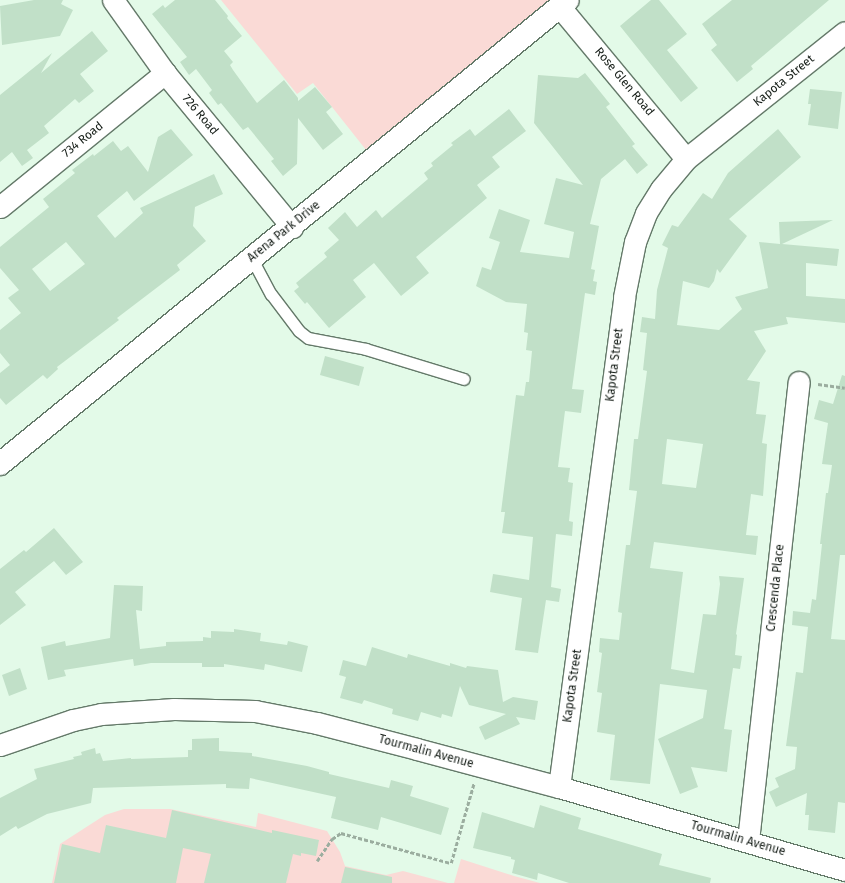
<!DOCTYPE html>
<style>
body{margin:0}
#map{position:relative;width:845px;height:883px;overflow:hidden;background:#e3fae8;font-family:"Fira Sans",sans-serif}
div>[style]{position:absolute}
.green>*{inset:0;background:#fadad6}
.building>*{inset:0;background:#c1e0c8}
.path>*{height:2.5px;margin-top:-1.25px;transform-origin:0;background:repeating-linear-gradient(90deg,#9bad9f 0 4px,transparent 0 6px)}
.roads{filter:drop-shadow(1px 0 #647969) drop-shadow(-1px 0 #647969) drop-shadow(0 1px #647969) drop-shadow(0 -1px #647969)}
.service>*{height:11px;margin:-5.5px;padding:0 5.5px;transform-origin:5.5px;border-radius:5.5px;background:#fff}
.minor>*{height:21px;margin:-10.5px;padding:0 10.5px;transform-origin:10.5px;border-radius:10.5px;background:#fff}
.tertiary>*{height:22px;margin:-11px;padding:0 11px;transform-origin:11px;border-radius:11px;background:#fff}
span{translate:-50% -50%;white-space:nowrap;text-align:center;line-height:1.15;-webkit-text-stroke:3.5px #fff;paint-order:stroke}
.street-label{font-size:12px;color:#161e18}
</style>
<div id="map">
<div class="green">
<i style="clip-path:polygon(221px 0,569px 0,374px 160px,313px 83px,297px 94px)"></i>
<i style="clip-path:polygon(124px 809px,170px 809px,256px 827px,258px 813px,327px 831px,340px 852px,345px 866px,386px 875px,403px 871px,448px 883px,52px 883px,60px 844px,105px 815px)"></i>
<i style="clip-path:polygon(461px 859px,514px 876px,540px 883px,454px 883px)"></i>
</div>
<div class="building">
<i style="clip-path:polygon(34px 0,63px 0,61px 4px,73px 10px,60px 36px,2px 45px,0 6px)"></i>
<i style="clip-path:polygon(175px 0,215px 0,228px 16px,227px 18px,242px 36px,224px 51px,233px 62px,230px 65px,233px 70px,257px 103px,284px 80px,298px 98px,298px 101px,315px 87px,332px 107px,326px 112px,343px 134px,323px 150px,298px 118px,297px 164px,283px 176px,271px 161px,274px 159px,248px 127px,243px 130px,221px 103px,218px 105px,209px 93px,212px 90px,196px 69px,189px 75px,180px 62px,187px 57px,152px 14px,163px 5px,165px 8px)"></i>
<i style="clip-path:polygon(651px 0,659px 0,687px 34px,667px 50px,698px 88px,681px 102px,620px 26px)"></i>
<i style="clip-path:polygon(732px 0,829px 0,751px 66px,753px 69px,737px 82px,711px 50px,717px 45px,702px 24px)"></i>
<i style="clip-path:polygon(92px 31px,108px 51px,80px 74px,94px 91px,79px 103px,75px 99px,44px 126px,49px 133px,27px 150px,33px 158px,22px 166px,12px 152px,0 162px,0 95px,52px 53px,41px 73px)"></i>
<i style="clip-path:polygon(585px 73px,610px 104px,606px 107px,635px 144px,632px 146px,648px 165px,637px 174px,625px 159px,601px 179px,590px 224px,599px 226px,591px 269px,595px 270px,593px 281px,597px 282px,595px 295px,585px 293px,572px 389px,584px 390px,581px 413px,565px 411px,558px 467px,570px 468px,568px 482px,573px 483px,569px 521px,573px 522px,572px 536px,556px 534px,551px 587px,561px 589px,559px 602px,546px 600px,538px 653px,515px 650px,522px 598px,490px 592px,493px 574px,529px 580px,533px 537px,502px 533px,505px 512px,501px 512px,516px 395px,524px 396px,526px 382px,529px 382px,532px 351px,526px 350px,528px 333px,524px 332px,527px 304px,506px 302px,476px 286px,482px 267px,491px 270px,500px 242px,489px 238px,499px 209px,530px 220px,520px 252px,569px 258px,574px 232px,544px 224px,556px 178px,583px 185px,534px 123px,538px 75px,578px 78px)"></i>
<i style="clip-path:polygon(810px 89px,842px 92px,838px 129px,808px 125px,811px 104px,808px 104px)"></i>
<i style="clip-path:polygon(509px 109px,526px 131px,492px 157px,500px 167px,477px 185px,487px 198px,416px 257px,429px 273px,401px 296px,374px 263px,353px 280px,366px 297px,329px 328px,307px 302px,305px 304px,294px 291px,299px 287px,296px 283px,327px 257px,324px 253px,339px 240px,328px 228px,345px 212px,357px 227px,376px 210px,382px 218px,428px 179px,424px 173px,433px 166px,431px 163px,453px 145px,451px 143px,470px 129px,475px 136px)"></i>
<i style="clip-path:polygon(evenodd,171px 129px,193px 155px,134px 201px,127px 191px,97px 216px,115px 238px,143px 213px,140px 208px,214px 174px,223px 194px,195px 207px,193px 226px,206px 241px,177px 265px,180px 270px,117px 318px,119px 320px,57px 367px,58px 369px,47px 379px,43px 375px,6px 405px,0 398px,0 373px,10px 365px,0 353px,0 330px,21px 313px,8px 298px,19px 290px,0 268px,0 247px,49px 207px,43px 199px,75px 173px,72px 170px,93px 154px,94px 156px,113px 141px,121px 151px,128px 146px,148px 172px,158px 137px,171px 129px,66px 242px,85px 264px,50px 291px,32px 269px,66px 242px)"></i>
<i style="clip-path:polygon(evenodd,778px 129px,801px 157px,729px 219px,747px 236px,720px 273px,717px 269px,714px 281px,709px 288px,683px 281px,677px 325px,719px 330px,742px 309px,735px 297px,768px 288px,759px 242px,780px 244px,779px 222px,833px 220px,782px 244px,839px 249px,837px 266px,806px 263px,806px 296px,845px 299px,845px 323px,786px 317px,788px 324px,754px 331px,766px 351px,747px 380px,760px 382px,756px 414px,766px 415px,762px 443px,767px 444px,763px 496px,751px 494px,746px 535px,758px 536px,756px 555px,654px 542px,650px 568px,683px 572px,671px 669px,694px 673px,703px 614px,716px 615px,720px 584px,719px 576px,744px 578px,736px 634px,737px 635px,735px 655px,742px 656px,740px 669px,733px 668px,724px 729px,732px 730px,727px 772px,691px 767px,698px 787px,680px 794px,658px 739px,703px 718px,707px 690px,660px 684px,650px 784px,610px 780px,615px 735px,597px 732px,602px 693px,597px 692px,602px 653px,599px 652px,600px 638px,619px 640px,622px 613px,618px 612px,626px 545px,630px 545px,637px 491px,629px 490px,634px 439px,638px 439px,647px 371px,643px 370px,647px 333px,640px 332px,642px 317px,655px 319px,657px 290px,668px 248px,662px 245px,672px 225px,678px 227px,703px 193px,712px 199px,728px 173px,778px 129px,667px 439px,703px 444px,696px 488px,662px 484px,667px 439px)"></i>
<i style="clip-path:polygon(325px 356px,364px 367px,359px 386px,320px 375px)"></i>
<i style="clip-path:polygon(842px 375px,845px 376px,845px 555px,840px 555px,831px 639px,845px 640px,845px 803px,838px 802px,835px 833px,808px 830px,809px 815px,805px 815px,807px 793px,776px 807px,769px 792px,779px 787px,775px 778px,795px 769px,797px 747px,786px 746px,796px 672px,803px 673px,808px 627px,792px 625px,793px 611px,810px 613px,812px 599px,816px 600px,822px 544px,820px 544px,826px 493px,828px 493px,832px 465px,822px 464px,828px 423px,814px 419px,819px 400px,833px 404px)"></i>
<i style="clip-path:polygon(54px 528px,83px 562px,66px 575px,54px 561px,15px 592px,26px 605px,0 625px,0 569px,24px 550px,26px 552px)"></i>
<i style="clip-path:polygon(114px 585px,143px 586px,142px 611px,136px 610px,140px 649px,166px 646px,166px 642px,203px 641px,203px 637px,211px 638px,211px 631px,234px 632px,234px 629px,261px 633px,260px 641px,287px 645px,288px 641px,308px 646px,302px 672px,265px 664px,264px 670px,224px 664px,224px 667px,202px 667px,202px 663px,151px 663px,134px 666px,133px 659px,64px 670px,66px 676px,48px 680px,41px 647px,65px 641px,66px 646px,110px 638px)"></i>
<i style="clip-path:polygon(372px 647px,407px 658px,408px 654px,450px 666px,450px 663px,466px 668px,467px 666px,498px 670px,503px 702px,513px 697px,538px 701px,535px 720px,516px 717px,520px 724px,485px 740px,479px 727px,506px 714px,469px 705px,460px 686px,452px 717px,442px 714px,441px 718px,421px 712px,418px 721px,392px 714px,393px 709px,364px 700px,362px 704px,340px 698px,346px 677px,339px 675px,343px 660px,366px 666px)"></i>
<i style="clip-path:polygon(20px 668px,27px 689px,9px 696px,2px 675px)"></i>
<i style="clip-path:polygon(219px 738px,219px 751px,252px 753px,252px 756px,307px 766px,329px 772px,329px 774px,389px 788px,391px 780px,413px 786px,410px 796px,449px 808px,441px 835px,381px 817px,378px 830px,331px 818px,336px 797px,250px 778px,249px 789px,226px 788px,226px 784px,93px 788px,91px 803px,47px 814px,18px 829px,16px 826px,0 836px,0 798px,37px 779px,34px 769px,74px 759px,73px 757px,82px 755px,81px 752px,95px 748px,96px 754px,100px 753px,103px 761px,131px 758px,131px 759px,188px 757px,188px 750px,192px 750px,192px 739px)"></i>
<i style="clip-path:polygon(540px 805px,581px 818px,578px 829px,662px 854px,659px 865px,711px 878px,710px 883px,569px 883px,538px 873px,537px 880px,512px 873px,515px 860px,511px 859px,511px 857px,473px 848px,482px 812px,534px 828px)"></i>
<i style="clip-path:polygon(172px 810px,272px 833px,272px 830px,319px 840px,316px 856px,301px 853px,301px 856px,293px 854px,286px 883px,204px 883px,211px 854px,183px 848px,176px 883px,54px 883px,62px 844px,100px 853px,106px 825px,166px 838px)"></i>
<i style="clip-path:polygon(345px 867px,392px 877px,392px 883px,341px 883px)"></i>
</div>
<div class="path">
<i style="left:818px;top:384px;width:27px;rotate:8deg"></i>
<i style="left:317px;top:861px;width:27px;rotate:-56deg"></i>
<i style="left:332px;top:839px;width:11px;rotate:-34deg"></i>
<i style="left:341px;top:833px;width:114px;rotate:15.3deg"></i>
<i style="left:451px;top:863px;width:83px;rotate:-74deg"></i>
</div>
<div class="roads">
<div class="service">
<i style="left:252px;top:259px;width:40px;rotate:62deg"></i>
<i style="left:271px;top:294px;width:46px;rotate:52.9deg"></i>
<i style="left:299px;top:331px;width:11px;rotate:38deg"></i>
<i style="left:308px;top:338px;width:59px;rotate:10.7deg"></i>
<i style="left:366px;top:349px;width:102px;rotate:17deg"></i>
</div>
<div class="minor">
<i style="left:113px;top:0;width:90px;rotate:54.5deg"></i>
<i style="left:165px;top:73px;width:200px;rotate:50.5deg"></i>
<i style="left:560px;top:7px;width:197px;rotate:50.3deg"></i>
<i style="left:0;top:207px;width:213px;rotate:-39.1deg"></i>
<i style="left:0;top:745px;width:77px;rotate:-18.9deg"></i>
<i style="left:73px;top:720px;width:29px;rotate:-12deg"></i>
<i style="left:101px;top:714px;width:73px;rotate:-3.9deg"></i>
<i style="left:174px;top:709px;width:81px;rotate:1.4deg"></i>
<i style="left:255px;top:711px;width:63px;rotate:11deg"></i>
<i style="left:317px;top:723px;width:103px;rotate:14.6deg"></i>
<i style="left:417px;top:749px;width:147px;rotate:15deg"></i>
<i style="left:559px;top:787px;width:298px;rotate:16.2deg"></i>
<i style="left:559px;top:787px;width:494px;rotate:-82.4deg"></i>
<i style="left:624px;top:297px;width:56px;rotate:-78.7deg"></i>
<i style="left:635px;top:242px;width:31px;rotate:-69deg"></i>
<i style="left:646px;top:213px;width:28px;rotate:-58deg"></i>
<i style="left:661px;top:189px;width:39px;rotate:-50deg"></i>
<i style="left:686px;top:159px;width:203px;rotate:-38.6deg"></i>
<i style="left:748px;top:841px;width:462px;rotate:-83.7deg"></i>
</div>
<div class="tertiary">
<i style="left:0;top:464px;width:733px;rotate:-39.25deg"></i>
</div>
</div>
<div class="street-label">
<span style="left:784px;top:81px;rotate:-39deg">Kapota Street</span>
<span style="left:624px;top:82px;rotate:50deg">Rose Glen Road</span>
<span style="left:200px;top:115px;rotate:50deg">726 Road</span>
<span style="left:83px;top:140px;rotate:-39deg">734 Road</span>
<span style="left:284px;top:232px;rotate:-39deg">Arena Park Drive</span>
<span style="left:615px;top:365px;rotate:-83deg">Kapota Street</span>
<span style="left:776px;top:588px;rotate:-84deg">Crescenda Place</span>
<span style="left:573px;top:686px;rotate:-82deg">Kapota Street</span>
<span style="left:426px;top:752px;rotate:15deg">Tourmalin Avenue</span>
<span style="left:738px;top:839px;rotate:16deg">Tourmalin Avenue</span>
</div>
</div>
